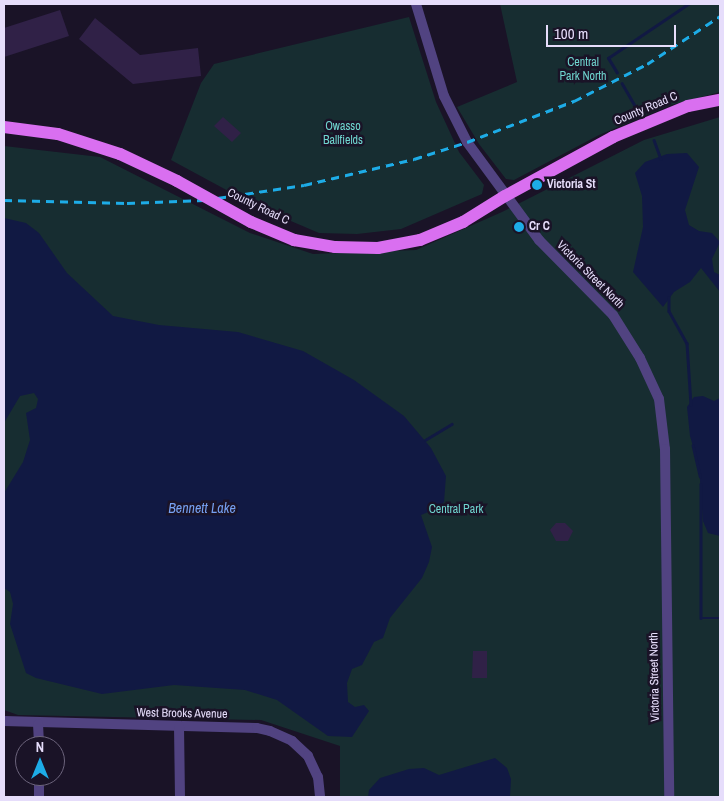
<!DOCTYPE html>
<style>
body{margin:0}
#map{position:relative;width:724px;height:801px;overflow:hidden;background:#1a1327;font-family:"Archivo Narrow",sans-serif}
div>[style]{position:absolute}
.green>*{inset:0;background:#172d31}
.water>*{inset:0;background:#111943}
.stream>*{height:2.5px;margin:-1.25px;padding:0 1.25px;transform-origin:1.25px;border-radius:1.25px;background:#111943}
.building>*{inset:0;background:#302147}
.minor>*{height:10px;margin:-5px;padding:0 5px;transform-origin:5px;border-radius:5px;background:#514381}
.major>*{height:12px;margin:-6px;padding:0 6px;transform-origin:6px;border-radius:6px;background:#d96ff0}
.rail>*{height:2.5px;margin-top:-1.25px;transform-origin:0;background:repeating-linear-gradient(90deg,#1dace7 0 8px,transparent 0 14px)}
.major-bridge>*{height:12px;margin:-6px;padding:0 6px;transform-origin:6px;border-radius:6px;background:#d96ff0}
.dots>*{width:14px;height:14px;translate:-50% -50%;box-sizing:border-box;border:2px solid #1a1327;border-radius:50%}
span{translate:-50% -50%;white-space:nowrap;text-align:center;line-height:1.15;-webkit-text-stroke:5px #1a1327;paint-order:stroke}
.park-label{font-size:12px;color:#6fd5cf}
.street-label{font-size:12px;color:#e6ddfb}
.poi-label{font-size:12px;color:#e6ddfb;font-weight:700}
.left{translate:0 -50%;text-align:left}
.water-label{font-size:14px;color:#76a0f1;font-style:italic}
.frame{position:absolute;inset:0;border:5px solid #e6ddfb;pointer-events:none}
.north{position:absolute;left:15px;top:736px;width:50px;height:50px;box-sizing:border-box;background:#1a1327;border:1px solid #6c647c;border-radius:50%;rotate:0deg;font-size:14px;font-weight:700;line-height:20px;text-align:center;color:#e6ddfb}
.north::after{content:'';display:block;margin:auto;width:18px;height:22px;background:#1dace7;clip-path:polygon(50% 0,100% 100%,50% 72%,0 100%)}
.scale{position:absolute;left:546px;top:25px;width:130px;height:22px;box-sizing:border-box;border:2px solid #e6ddfb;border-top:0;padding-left:6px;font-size:15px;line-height:18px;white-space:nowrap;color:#e6ddfb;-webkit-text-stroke:4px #1a1327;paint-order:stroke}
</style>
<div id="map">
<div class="green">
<i style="clip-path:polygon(500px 4px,720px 4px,720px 92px,671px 105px,599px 135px,514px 180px,506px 179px,479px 144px,457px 107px,517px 82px)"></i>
<i style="clip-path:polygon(409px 17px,436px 102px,459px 152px,484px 185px,482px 194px,401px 229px,357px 234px,319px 233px,258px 207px,171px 160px,201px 83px,214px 64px)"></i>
<i style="clip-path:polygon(720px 117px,720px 797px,340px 797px,340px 746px,261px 720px,18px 715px,4px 710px,4px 146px,100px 157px,250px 233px,313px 254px,416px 250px,502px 212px,644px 140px)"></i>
</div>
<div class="water">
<i style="clip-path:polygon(687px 153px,699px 167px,685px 210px,689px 225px,699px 231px,712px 233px,720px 242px,712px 259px,714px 272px,720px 275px,720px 292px,701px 268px,690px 282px,674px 292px,663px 307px,633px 272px,643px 227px,642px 196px,635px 173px,645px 162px,667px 154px)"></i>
<i style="clip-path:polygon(4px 218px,26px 223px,39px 233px,67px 273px,113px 316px,159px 325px,238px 332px,303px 351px,354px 380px,404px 416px,431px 448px,446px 476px,444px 502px,438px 508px,421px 515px,432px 547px,429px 562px,422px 578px,390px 618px,383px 638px,374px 642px,362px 665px,352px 669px,347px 683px,348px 702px,355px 707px,364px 705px,369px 711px,352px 737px,328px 736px,277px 700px,245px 690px,174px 685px,102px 694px,36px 678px,26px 673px,10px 624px,13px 604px,10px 592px,4px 588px,4px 493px,23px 462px,30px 440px,26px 413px,36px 408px,38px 399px,34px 393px,20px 396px,4px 423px)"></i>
<i style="clip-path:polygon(703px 396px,714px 401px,720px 398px,720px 536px,708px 533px,703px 521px,699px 467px,690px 436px,687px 407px,694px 397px)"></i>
<i style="clip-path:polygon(495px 758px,507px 768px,511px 779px,510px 797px,368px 797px,369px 790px,380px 778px,409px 769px,424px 768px,439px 775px)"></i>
</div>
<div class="stream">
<i style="left:617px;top:73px;width:17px;rotate:-121deg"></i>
<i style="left:608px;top:58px;width:97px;rotate:-34deg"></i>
<i style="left:622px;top:83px;width:38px;rotate:60deg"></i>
<i style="left:654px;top:140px;width:20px;rotate:70deg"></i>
<i style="left:669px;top:297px;width:14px;rotate:90deg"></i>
<i style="left:669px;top:311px;width:37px;rotate:61deg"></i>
<i style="left:687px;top:343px;width:62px;rotate:86.3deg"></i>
<i style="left:425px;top:440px;width:31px;rotate:-31deg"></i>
<i style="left:693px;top:445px;width:32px;rotate:77deg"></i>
<i style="left:701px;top:484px;width:134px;rotate:90deg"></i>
<i style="left:701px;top:618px;width:19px"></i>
</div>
<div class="building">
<i style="clip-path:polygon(60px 10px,69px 36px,4px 57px,4px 28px)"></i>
<i style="clip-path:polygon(95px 18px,140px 55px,198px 48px,201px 76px,133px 84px,79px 39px)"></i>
<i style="clip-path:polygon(223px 117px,241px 133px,232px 142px,214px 126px)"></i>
<i style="clip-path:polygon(556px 523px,565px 523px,573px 531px,568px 541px,556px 541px,550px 530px)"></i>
<i style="clip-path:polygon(473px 651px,487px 651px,487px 678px,472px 678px)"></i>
</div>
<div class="minor">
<i style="left:416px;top:4px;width:96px;rotate:73.1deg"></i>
<i style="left:444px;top:96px;width:51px;rotate:63.4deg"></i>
<i style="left:467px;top:142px;width:122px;rotate:53.7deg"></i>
<i style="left:539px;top:240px;width:105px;rotate:45.4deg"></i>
<i style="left:613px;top:315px;width:51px;rotate:57.9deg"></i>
<i style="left:640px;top:358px;width:45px;rotate:65.1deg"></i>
<i style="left:659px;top:399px;width:50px;rotate:83.2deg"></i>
<i style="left:665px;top:449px;width:348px;rotate:89.3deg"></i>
<i style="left:4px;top:721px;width:253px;rotate:1.6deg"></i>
<i style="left:257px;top:728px;width:13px;rotate:13deg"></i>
<i style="left:270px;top:731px;width:24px;rotate:24deg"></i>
<i style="left:292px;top:741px;width:22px;rotate:43deg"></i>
<i style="left:308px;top:756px;width:23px;rotate:65deg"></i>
<i style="left:318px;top:777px;width:20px;rotate:84deg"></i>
<i style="left:38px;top:724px;width:22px;rotate:87deg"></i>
<i style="left:179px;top:726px;width:71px;rotate:89.2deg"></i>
<i style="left:39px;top:776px;width:21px;rotate:90deg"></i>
</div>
<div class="major">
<i style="left:4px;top:127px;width:54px;rotate:7.4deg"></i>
<i style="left:58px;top:134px;width:65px;rotate:17.9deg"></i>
<i style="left:120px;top:154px;width:63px;rotate:25.3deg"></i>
<i style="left:251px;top:222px;width:47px;rotate:22.7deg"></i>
<i style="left:294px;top:240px;width:42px;rotate:9.7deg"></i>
<i style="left:335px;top:247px;width:43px;rotate:1.3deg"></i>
<i style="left:378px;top:248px;width:43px;rotate:-10.8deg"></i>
<i style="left:420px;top:240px;width:47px;rotate:-22.7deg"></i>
<i style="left:463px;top:222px;width:49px;rotate:-31.8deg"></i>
<i style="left:505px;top:196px;width:123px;rotate:-28.6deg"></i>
<i style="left:613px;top:137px;width:81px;rotate:-22.5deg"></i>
<i style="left:688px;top:106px;width:33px;rotate:-11deg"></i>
</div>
<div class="rail">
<i style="left:4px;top:200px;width:123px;rotate:1.4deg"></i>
<i style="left:127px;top:203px;width:77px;rotate:-2.2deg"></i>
<i style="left:204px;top:200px;width:101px;rotate:-8.5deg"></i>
<i style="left:304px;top:185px;width:113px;rotate:-13.3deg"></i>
<i style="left:414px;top:159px;width:56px;rotate:-17.8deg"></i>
<i style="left:467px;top:142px;width:115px;rotate:-21deg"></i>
<i style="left:574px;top:101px;width:82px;rotate:-26.9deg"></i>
<i style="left:647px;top:64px;width:87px;rotate:-33.3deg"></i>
</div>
<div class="major-bridge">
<i style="left:177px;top:181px;width:85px;rotate:29deg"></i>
</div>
<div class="dots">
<i style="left:537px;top:185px;background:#1dace7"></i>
<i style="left:519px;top:227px;background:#1dace7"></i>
</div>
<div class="park-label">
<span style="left:583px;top:70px">Central<br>Park North</span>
<span style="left:343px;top:134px">Owasso<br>Ballfields</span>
<span style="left:456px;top:510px">Central Park</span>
</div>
<div class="street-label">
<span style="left:646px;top:109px;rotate:-23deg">County Road C</span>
<span style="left:258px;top:207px;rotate:26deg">County Road C</span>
<span style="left:590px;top:275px;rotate:45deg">Victoria Street North</span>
<span style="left:655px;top:677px;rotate:-91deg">Victoria Street North</span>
<span style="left:182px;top:714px;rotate:1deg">West Brooks Avenue</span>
</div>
<div class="poi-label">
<span class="left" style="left:547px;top:185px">Victoria St</span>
<span class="left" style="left:529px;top:227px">Cr C</span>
</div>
<div class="water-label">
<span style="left:202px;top:508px">Bennett Lake</span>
</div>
<div class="frame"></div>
<div class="north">N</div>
<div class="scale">100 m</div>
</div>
